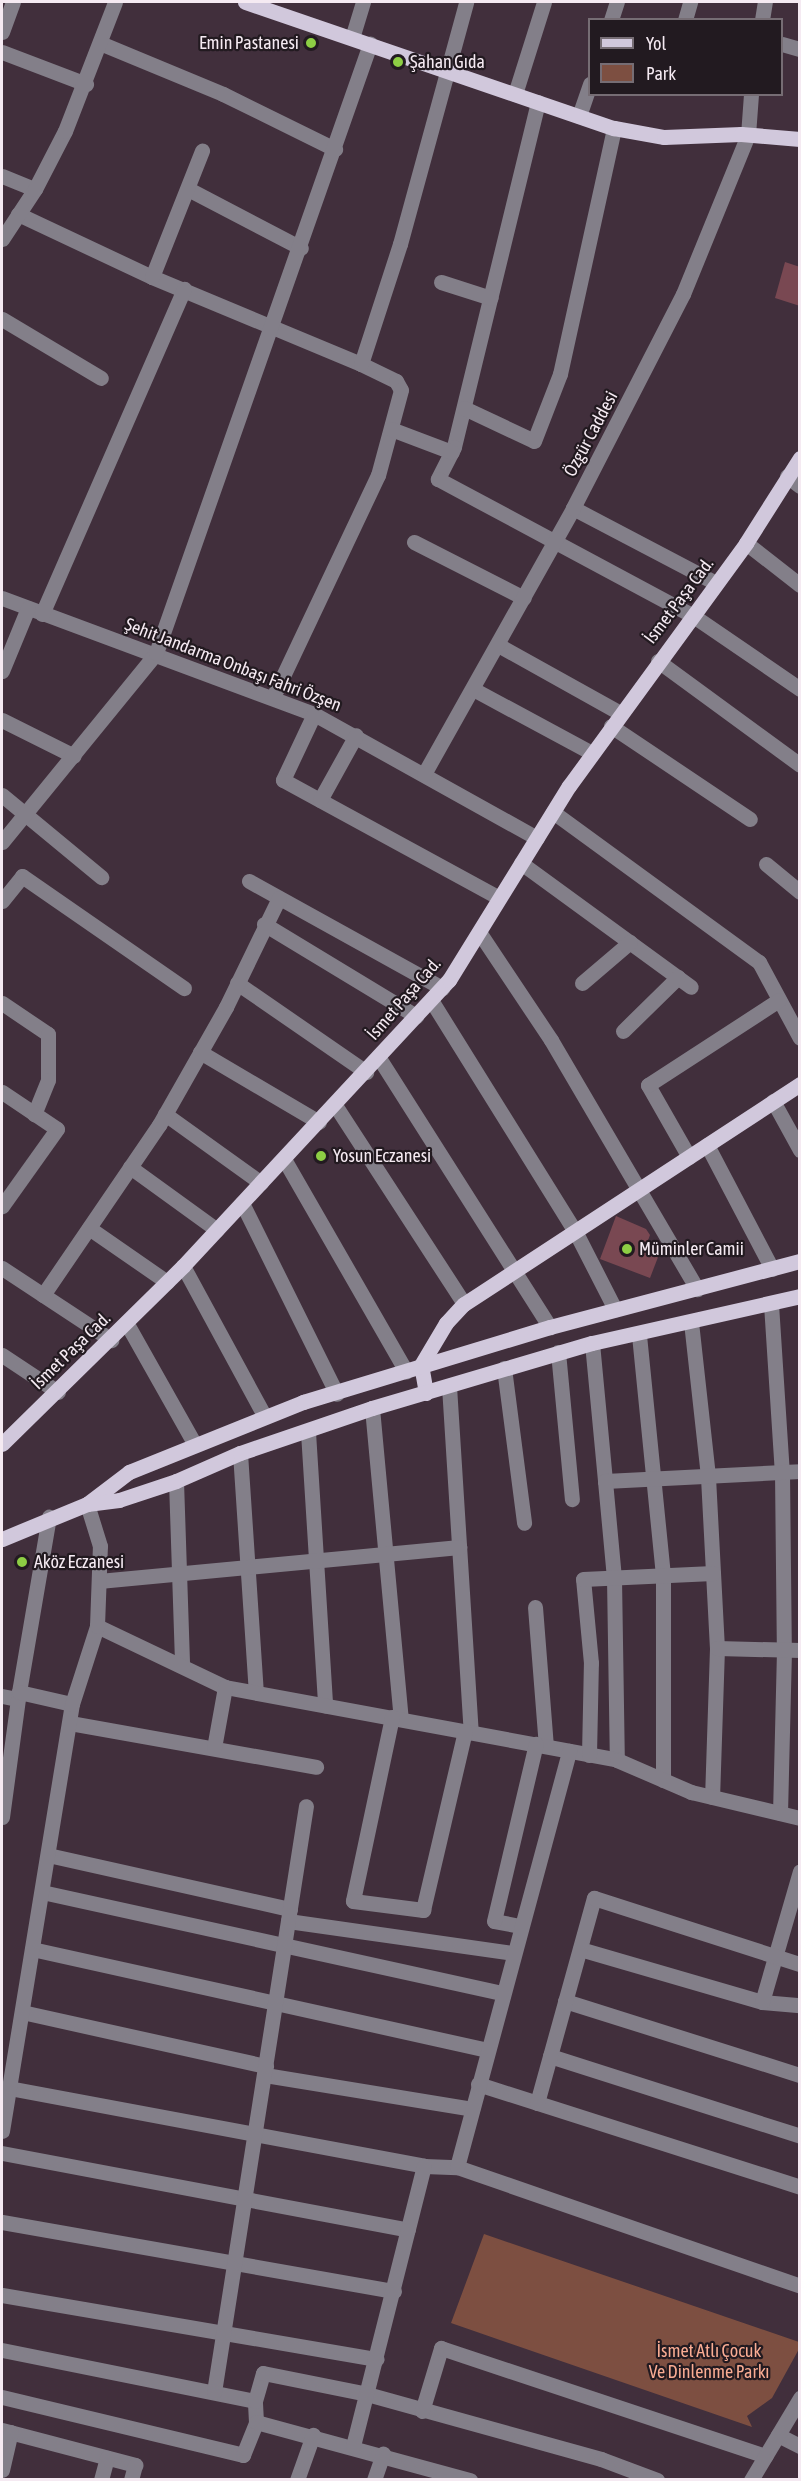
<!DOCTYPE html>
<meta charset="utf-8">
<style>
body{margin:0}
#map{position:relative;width:801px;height:2481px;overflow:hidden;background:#412f3c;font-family:"Asap Condensed",sans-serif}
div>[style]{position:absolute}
.green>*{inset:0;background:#7d4f41}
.building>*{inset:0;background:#794852}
.minor>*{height:15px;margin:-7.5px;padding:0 7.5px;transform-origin:7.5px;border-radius:7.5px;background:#837f89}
.major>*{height:15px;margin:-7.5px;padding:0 7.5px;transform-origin:7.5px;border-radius:7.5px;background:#d1c8dc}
.dots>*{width:16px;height:16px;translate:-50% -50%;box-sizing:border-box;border:3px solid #221a20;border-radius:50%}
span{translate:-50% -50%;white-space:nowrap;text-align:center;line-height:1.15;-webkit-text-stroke:4.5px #221a20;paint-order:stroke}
.poi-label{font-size:18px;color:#f5eaf2}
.right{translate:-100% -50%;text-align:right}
.left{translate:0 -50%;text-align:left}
.street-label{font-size:18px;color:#f5eaf2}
.park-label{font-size:18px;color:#f9ac93}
.frame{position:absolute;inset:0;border:3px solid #f5eaf2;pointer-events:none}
.legend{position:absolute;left:588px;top:18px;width:195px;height:78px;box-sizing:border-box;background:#221a20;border:2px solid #766d74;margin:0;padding:8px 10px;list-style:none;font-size:18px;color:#f5eaf2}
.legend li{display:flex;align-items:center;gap:12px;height:30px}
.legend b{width:30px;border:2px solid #766d74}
</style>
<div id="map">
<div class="green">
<i style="clip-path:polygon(484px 2234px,799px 2342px,799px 2349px,772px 2398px,747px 2416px,752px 2427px,451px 2323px)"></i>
</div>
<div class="building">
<i style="clip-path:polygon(785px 262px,800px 267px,800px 306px,775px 298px)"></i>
<i style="clip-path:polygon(616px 1216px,646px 1229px,650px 1235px,646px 1246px,660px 1252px,650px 1278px,600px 1259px)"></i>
</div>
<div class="minor">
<i style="left:611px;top:20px;width:19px;rotate:-72deg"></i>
<i style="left:685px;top:20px;width:19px;rotate:-74deg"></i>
<i style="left:762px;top:20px;width:18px;rotate:-81deg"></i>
<i style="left:2px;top:32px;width:32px;rotate:-70deg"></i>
<i style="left:352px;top:38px;width:38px;rotate:-73deg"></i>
<i style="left:100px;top:43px;width:133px;rotate:22.5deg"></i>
<i style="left:223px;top:94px;width:125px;rotate:26.2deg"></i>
<i style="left:782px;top:44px;width:19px;rotate:16deg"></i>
<i style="left:2px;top:52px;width:90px;rotate:20.9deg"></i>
<i style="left:515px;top:94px;width:96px;rotate:-72.5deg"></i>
<i style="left:538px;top:102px;width:355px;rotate:103.7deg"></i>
<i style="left:454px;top:447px;width:36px;rotate:117deg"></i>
<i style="left:438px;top:479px;width:288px;rotate:28.2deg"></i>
<i style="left:692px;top:615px;width:131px;rotate:34.4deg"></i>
<i style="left:579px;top:116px;width:34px;rotate:-71deg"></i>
<i style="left:2px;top:176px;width:35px;rotate:22deg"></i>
<i style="left:190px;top:190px;width:125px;rotate:27.6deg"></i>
<i style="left:18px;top:214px;width:148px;rotate:25.2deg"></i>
<i style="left:152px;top:277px;width:226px;rotate:22.6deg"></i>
<i style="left:361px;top:364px;width:39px;rotate:26deg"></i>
<i style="left:396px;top:381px;width:10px;rotate:61deg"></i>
<i style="left:401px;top:390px;width:88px;rotate:105.1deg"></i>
<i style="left:378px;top:475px;width:246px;rotate:115.3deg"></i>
<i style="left:2px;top:239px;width:60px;rotate:-56.6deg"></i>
<i style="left:35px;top:189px;width:65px;rotate:-62.7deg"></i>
<i style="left:65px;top:131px;width:138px;rotate:-68.8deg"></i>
<i style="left:152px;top:277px;width:136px;rotate:-68.4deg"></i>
<i style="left:441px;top:282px;width:52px;rotate:17.7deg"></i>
<i style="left:2px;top:319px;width:115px;rotate:30.8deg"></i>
<i style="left:361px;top:364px;width:126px;rotate:-72deg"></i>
<i style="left:400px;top:244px;width:251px;rotate:-74.7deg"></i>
<i style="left:464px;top:408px;width:77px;rotate:25.2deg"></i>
<i style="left:534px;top:441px;width:72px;rotate:-68.8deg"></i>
<i style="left:560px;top:374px;width:252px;rotate:-77.6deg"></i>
<i style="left:391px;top:429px;width:65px;rotate:20.7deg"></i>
<i style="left:787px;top:476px;width:16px;rotate:38deg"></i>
<i style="left:573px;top:508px;width:161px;rotate:27.7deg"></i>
<i style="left:414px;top:542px;width:123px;rotate:27deg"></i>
<i style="left:746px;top:543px;width:68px;rotate:37.9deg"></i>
<i style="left:2px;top:598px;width:333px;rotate:20.4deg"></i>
<i style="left:314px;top:714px;width:255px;rotate:29.1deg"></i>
<i style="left:42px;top:614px;width:355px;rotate:-66.4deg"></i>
<i style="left:498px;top:645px;width:140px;rotate:29.1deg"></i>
<i style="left:658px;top:661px;width:176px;rotate:36.2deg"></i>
<i style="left:2px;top:671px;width:68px;rotate:-67.6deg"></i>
<i style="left:473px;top:689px;width:135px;rotate:28.3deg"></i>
<i style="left:314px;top:714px;width:73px;rotate:115.2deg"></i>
<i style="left:283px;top:780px;width:246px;rotate:28.6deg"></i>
<i style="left:2px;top:720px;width:80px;rotate:26.6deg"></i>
<i style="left:611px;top:726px;width:167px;rotate:33.8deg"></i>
<i style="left:424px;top:774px;width:305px;rotate:-60.7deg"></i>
<i style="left:573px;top:508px;width:241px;rotate:-62.8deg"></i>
<i style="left:683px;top:294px;width:172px;rotate:-67.8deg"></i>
<i style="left:748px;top:135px;width:41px;rotate:-85.8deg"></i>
<i style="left:2px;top:795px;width:129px;rotate:39.6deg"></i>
<i style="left:320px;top:800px;width:74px;rotate:-61deg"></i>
<i style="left:553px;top:812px;width:255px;rotate:36.1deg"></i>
<i style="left:759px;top:962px;width:86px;rotate:61.7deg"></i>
<i style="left:2px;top:842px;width:244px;rotate:-50.8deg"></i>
<i style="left:156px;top:653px;width:646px;rotate:-70.64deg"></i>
<i style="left:521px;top:863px;width:210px;rotate:36.1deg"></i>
<i style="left:766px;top:864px;width:44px;rotate:39.5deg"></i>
<i style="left:249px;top:881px;width:221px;rotate:29deg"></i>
<i style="left:2px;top:901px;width:32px;rotate:-51deg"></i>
<i style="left:22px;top:876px;width:197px;rotate:34.7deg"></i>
<i style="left:264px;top:924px;width:178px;rotate:31.2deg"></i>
<i style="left:479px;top:932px;width:130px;rotate:56.3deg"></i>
<i style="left:551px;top:1040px;width:289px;rotate:59.6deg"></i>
<i style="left:237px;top:983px;width:157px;rotate:34.6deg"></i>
<i style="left:582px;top:983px;width:63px;rotate:-40.5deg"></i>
<i style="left:431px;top:1000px;width:272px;rotate:58.1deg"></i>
<i style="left:575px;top:1231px;width:88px;rotate:62.9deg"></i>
<i style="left:2px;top:1003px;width:55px;rotate:34deg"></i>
<i style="left:48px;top:1034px;width:46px;rotate:90deg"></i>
<i style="left:48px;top:1080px;width:37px;rotate:112deg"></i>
<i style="left:623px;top:1031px;width:77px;rotate:-44.5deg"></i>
<i style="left:200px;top:1052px;width:138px;rotate:30.5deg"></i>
<i style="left:379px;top:1058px;width:319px;rotate:57.6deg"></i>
<i style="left:2px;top:1092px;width:66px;rotate:33.9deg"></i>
<i style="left:57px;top:1129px;width:95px;rotate:125.5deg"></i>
<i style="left:773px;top:1101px;width:56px;rotate:61.1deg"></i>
<i style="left:335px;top:1105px;width:237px;rotate:57deg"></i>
<i style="left:165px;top:1114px;width:118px;rotate:35.7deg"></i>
<i style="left:707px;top:1145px;width:140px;rotate:62.3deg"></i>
<i style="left:689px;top:1157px;width:83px;rotate:-119.7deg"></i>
<i style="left:648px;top:1085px;width:156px;rotate:-33deg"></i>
<i style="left:284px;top:1159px;width:245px;rotate:60.1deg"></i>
<i style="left:130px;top:1167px;width:107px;rotate:35.9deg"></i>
<i style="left:242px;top:1203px;width:213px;rotate:63.6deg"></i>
<i style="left:89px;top:1228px;width:95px;rotate:34.7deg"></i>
<i style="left:183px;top:1266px;width:170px;rotate:61.5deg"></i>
<i style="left:2px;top:1268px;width:131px;rotate:33.4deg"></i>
<i style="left:43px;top:1295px;width:206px;rotate:-55.7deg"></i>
<i style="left:159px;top:1125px;width:136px;rotate:-60.4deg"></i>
<i style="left:226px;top:1007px;width:121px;rotate:-64.1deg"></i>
<i style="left:771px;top:1304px;width:168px;rotate:86.3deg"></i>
<i style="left:782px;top:1472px;width:178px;rotate:89.4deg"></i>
<i style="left:784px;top:1650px;width:163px;rotate:91.4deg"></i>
<i style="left:691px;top:1322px;width:156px;rotate:83.7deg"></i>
<i style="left:708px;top:1477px;width:171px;rotate:87deg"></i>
<i style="left:717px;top:1648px;width:149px;rotate:91.9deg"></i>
<i style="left:127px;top:1324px;width:137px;rotate:60.6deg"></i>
<i style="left:639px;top:1335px;width:241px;rotate:84.3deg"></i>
<i style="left:663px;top:1575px;width:205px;rotate:90deg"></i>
<i style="left:592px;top:1343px;width:139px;rotate:84.6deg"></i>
<i style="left:605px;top:1481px;width:195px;rotate:-2.9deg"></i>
<i style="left:558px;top:1352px;width:148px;rotate:84.6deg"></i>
<i style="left:2px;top:1355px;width:67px;rotate:33.5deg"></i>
<i style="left:504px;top:1368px;width:156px;rotate:82.6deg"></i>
<i style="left:449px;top:1386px;width:347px;rotate:86.4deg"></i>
<i style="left:372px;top:1408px;width:312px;rotate:84.7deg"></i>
<i style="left:308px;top:1432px;width:274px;rotate:86.4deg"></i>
<i style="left:240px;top:1453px;width:240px;rotate:86.2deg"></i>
<i style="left:176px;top:1481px;width:185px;rotate:88.1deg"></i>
<i style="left:605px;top:1481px;width:97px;rotate:84.7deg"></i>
<i style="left:614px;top:1578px;width:182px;rotate:89.1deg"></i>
<i style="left:99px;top:1581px;width:362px;rotate:-5.4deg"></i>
<i style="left:535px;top:1607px;width:139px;rotate:85.5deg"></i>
<i style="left:97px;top:1626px;width:142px;rotate:25.5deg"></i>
<i style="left:225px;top:1687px;width:399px;rotate:10.5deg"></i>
<i style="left:617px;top:1760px;width:81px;rotate:23.4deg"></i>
<i style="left:691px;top:1792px;width:112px;rotate:13.4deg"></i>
<i style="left:717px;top:1648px;width:83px;rotate:1.4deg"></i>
<i style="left:19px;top:1692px;width:178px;rotate:-80.3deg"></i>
<i style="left:2px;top:1696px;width:16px;rotate:11deg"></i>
<i style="left:392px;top:1717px;width:188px;rotate:102deg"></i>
<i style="left:353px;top:1901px;width:71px;rotate:7.3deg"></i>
<i style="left:423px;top:1910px;width:184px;rotate:-76.8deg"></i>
<i style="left:70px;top:1723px;width:250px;rotate:10.1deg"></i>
<i style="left:214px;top:1748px;width:62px;rotate:-79.8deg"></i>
<i style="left:589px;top:1755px;width:92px;rotate:-88.8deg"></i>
<i style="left:591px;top:1663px;width:84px;rotate:-95.4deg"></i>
<i style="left:583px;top:1579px;width:130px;rotate:-2.6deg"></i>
<i style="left:2px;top:1817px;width:126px;rotate:-82.3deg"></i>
<i style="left:19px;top:1692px;width:54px;rotate:12.8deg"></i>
<i style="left:48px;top:1855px;width:248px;rotate:12.6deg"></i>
<i style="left:42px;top:1892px;width:470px;rotate:12.4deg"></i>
<i style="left:288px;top:1921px;width:226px;rotate:8.1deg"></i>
<i style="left:520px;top:1926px;width:26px;rotate:-169deg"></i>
<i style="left:494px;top:1921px;width:182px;rotate:-76.7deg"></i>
<i style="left:32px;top:1949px;width:466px;rotate:12.5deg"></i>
<i style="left:580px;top:1949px;width:190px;rotate:16.2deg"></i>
<i style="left:762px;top:2002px;width:38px;rotate:5deg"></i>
<i style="left:565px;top:2001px;width:246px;rotate:17.5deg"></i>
<i style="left:762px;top:2002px;width:136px;rotate:-73.8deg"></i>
<i style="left:22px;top:2012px;width:250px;rotate:12.5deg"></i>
<i style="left:550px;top:2056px;width:262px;rotate:17.7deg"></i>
<i style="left:265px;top:2075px;width:210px;rotate:9.3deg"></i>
<i style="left:478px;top:2084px;width:338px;rotate:17.7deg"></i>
<i style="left:9px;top:2088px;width:422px;rotate:10.6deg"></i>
<i style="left:424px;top:2166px;width:33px;rotate:2deg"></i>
<i style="left:457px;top:2167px;width:363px;rotate:19.1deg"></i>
<i style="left:537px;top:2103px;width:213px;rotate:-74.5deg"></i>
<i style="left:594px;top:1898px;width:216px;rotate:17.8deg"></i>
<i style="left:2px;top:2131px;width:433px;rotate:-80.7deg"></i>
<i style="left:72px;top:1704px;width:82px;rotate:-72.2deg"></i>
<i style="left:97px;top:1626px;width:80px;rotate:-87.9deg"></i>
<i style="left:100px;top:1546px;width:44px;rotate:-107.2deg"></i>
<i style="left:2px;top:2153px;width:413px;rotate:10.7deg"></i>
<i style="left:457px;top:2167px;width:431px;rotate:-74.9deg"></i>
<i style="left:2px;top:2222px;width:398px;rotate:10deg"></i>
<i style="left:2px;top:2295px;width:380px;rotate:9.7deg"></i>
<i style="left:2px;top:2350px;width:258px;rotate:11.4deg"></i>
<i style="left:214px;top:2392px;width:593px;rotate:-81.08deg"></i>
<i style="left:2px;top:2397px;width:248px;rotate:13.5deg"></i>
<i style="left:243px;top:2455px;width:35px;rotate:-68deg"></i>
<i style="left:256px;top:2422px;width:21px;rotate:-93deg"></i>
<i style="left:255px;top:2401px;width:29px;rotate:-74deg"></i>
<i style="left:263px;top:2373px;width:106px;rotate:11.4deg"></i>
<i style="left:367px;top:2394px;width:243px;rotate:15.5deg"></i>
<i style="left:601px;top:2459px;width:60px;rotate:20.6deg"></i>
<i style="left:422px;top:2411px;width:66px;rotate:-73.2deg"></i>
<i style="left:441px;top:2348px;width:342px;rotate:18.4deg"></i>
<i style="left:256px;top:2422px;width:222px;rotate:15.2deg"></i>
<i style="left:2px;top:2430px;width:138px;rotate:14.7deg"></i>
<i style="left:135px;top:2465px;width:16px;rotate:105deg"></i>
<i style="left:778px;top:2435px;width:25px;rotate:27deg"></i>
<i style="left:353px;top:2446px;width:289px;rotate:-75.8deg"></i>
<i style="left:2px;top:2470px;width:39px;rotate:-77deg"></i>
<i style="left:101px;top:2480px;width:23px;rotate:-75deg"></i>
<i style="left:297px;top:2480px;width:48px;rotate:-70.4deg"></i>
<i style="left:374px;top:2480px;width:28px;rotate:-71deg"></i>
<i style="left:751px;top:2480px;width:96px;rotate:-59.1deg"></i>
</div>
<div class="major">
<i style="left:245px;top:2px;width:390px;rotate:18.9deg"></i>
<i style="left:614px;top:128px;width:51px;rotate:10.2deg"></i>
<i style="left:664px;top:137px;width:77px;rotate:-2.2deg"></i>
<i style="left:741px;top:134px;width:59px;rotate:4.8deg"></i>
<i style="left:426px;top:1393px;width:28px;rotate:-100deg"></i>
<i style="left:421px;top:1365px;width:49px;rotate:-59.2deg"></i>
<i style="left:446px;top:1323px;width:26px;rotate:-47deg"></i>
<i style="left:464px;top:1304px;width:402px;rotate:-33.2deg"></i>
<i style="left:2px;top:1444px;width:254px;rotate:-44.5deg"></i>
<i style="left:183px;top:1266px;width:391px;rotate:-47.1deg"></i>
<i style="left:449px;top:980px;width:228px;rotate:-58.3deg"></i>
<i style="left:569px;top:786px;width:301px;rotate:-53.9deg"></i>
<i style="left:746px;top:543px;width:101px;rotate:-57.6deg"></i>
<i style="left:87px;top:1504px;width:53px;rotate:-37.3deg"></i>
<i style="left:129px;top:1472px;width:188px;rotate:-21.9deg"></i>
<i style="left:303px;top:1402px;width:258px;rotate:-16.9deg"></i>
<i style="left:550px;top:1327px;width:259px;rotate:-14.8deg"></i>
<i style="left:2px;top:1539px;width:92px;rotate:-22.4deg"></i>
<i style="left:87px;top:1504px;width:32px;rotate:-7deg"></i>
<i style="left:119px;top:1500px;width:60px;rotate:-18.4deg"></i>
<i style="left:176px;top:1481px;width:70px;rotate:-23.6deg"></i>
<i style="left:240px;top:1453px;width:139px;rotate:-18.8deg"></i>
<i style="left:372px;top:1408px;width:229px;rotate:-16.5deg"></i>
<i style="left:592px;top:1343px;width:213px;rotate:-12.7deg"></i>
</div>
<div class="dots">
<i style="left:311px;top:43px;background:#8dce44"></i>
<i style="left:398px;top:62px;background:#8dce44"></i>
<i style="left:321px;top:1156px;background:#8dce44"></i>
<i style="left:627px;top:1249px;background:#8dce44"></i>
<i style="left:22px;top:1562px;background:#8dce44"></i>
</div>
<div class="poi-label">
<span class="right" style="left:299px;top:43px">Emin Pastanesi</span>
<span class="left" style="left:410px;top:62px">Şahan Gıda</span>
<span class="left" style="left:333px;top:1156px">Yosun Eczanesi</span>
<span class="left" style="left:639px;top:1249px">Müminler Camii</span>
<span class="left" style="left:34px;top:1562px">Aköz Eczanesi</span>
</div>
<div class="street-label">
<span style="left:591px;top:434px;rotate:-62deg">Özgür Caddesi</span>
<span style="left:679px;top:601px;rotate:-53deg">İsmet Paşa Cad.</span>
<span style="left:233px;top:665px;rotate:21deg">Şehit Jandarma Onbaşı Fahri Özşen</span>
<span style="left:404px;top:999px;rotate:-49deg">İsmet Paşa Cad.</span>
<span style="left:71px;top:1351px;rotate:-44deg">İsmet Paşa Cad.</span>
</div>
<div class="park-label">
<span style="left:709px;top:2362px">İsmet Atlı Çocuk<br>Ve Dinlenme Parkı</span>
</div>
<div class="frame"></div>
<ul class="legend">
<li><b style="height:8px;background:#d1c8dc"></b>Yol</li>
<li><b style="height:16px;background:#7d4f41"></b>Park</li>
</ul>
</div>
